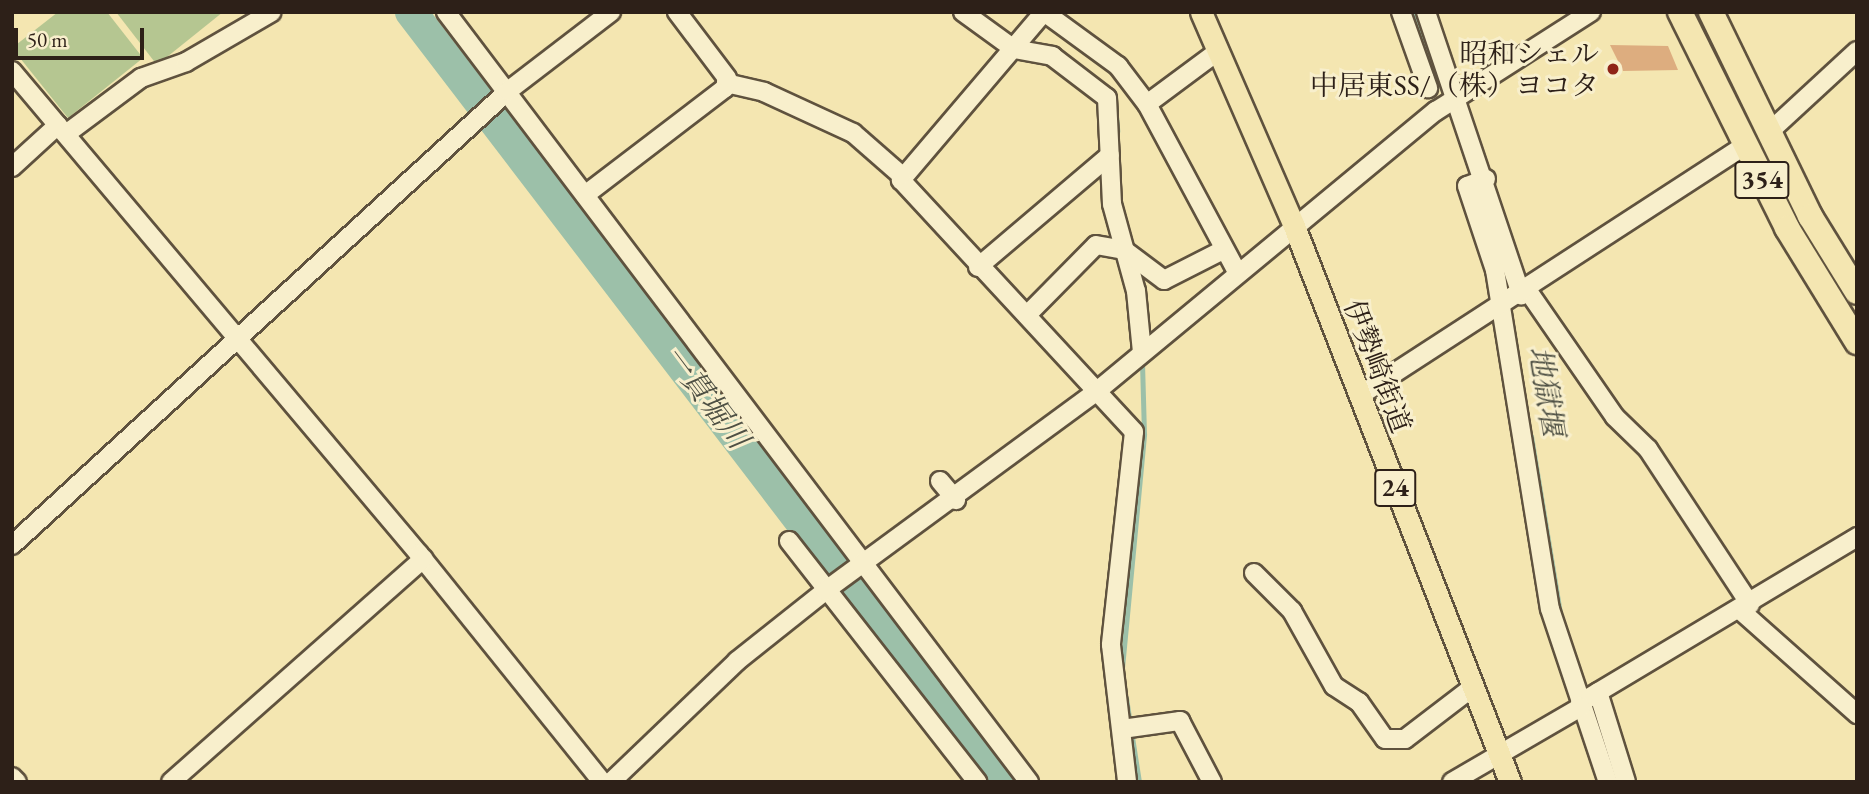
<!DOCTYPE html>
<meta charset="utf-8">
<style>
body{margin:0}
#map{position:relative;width:1869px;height:794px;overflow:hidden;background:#f4e6b1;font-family:"EB Garamond","Noto Serif JP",serif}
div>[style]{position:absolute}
.green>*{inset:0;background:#b5c691}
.stream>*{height:5px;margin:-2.5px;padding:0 2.5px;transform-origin:2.5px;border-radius:2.5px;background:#9cc0a9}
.river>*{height:32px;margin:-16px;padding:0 16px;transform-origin:16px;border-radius:16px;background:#9cc0a9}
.building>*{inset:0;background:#ddad7f}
.roads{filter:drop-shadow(2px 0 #5f523e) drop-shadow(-2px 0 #5f523e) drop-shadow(0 2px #5f523e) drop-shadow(0 -2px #5f523e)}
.minor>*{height:18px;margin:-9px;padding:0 9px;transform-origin:9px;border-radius:9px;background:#f8efcc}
.major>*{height:21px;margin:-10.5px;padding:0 10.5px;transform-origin:10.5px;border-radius:10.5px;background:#f4e6b1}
.highway>*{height:24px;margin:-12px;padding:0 12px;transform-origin:12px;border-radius:12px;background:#f4e6b1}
.dots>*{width:19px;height:19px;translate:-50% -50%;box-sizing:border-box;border:4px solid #f8efcc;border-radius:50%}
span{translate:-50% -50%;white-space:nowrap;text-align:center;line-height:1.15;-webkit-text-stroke:6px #f8efcc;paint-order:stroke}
.shield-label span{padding:2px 5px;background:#f8efcc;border:2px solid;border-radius:5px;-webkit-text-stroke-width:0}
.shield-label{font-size:26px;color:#2d2018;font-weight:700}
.poi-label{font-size:28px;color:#2d2018}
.right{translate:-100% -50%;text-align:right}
.street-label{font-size:28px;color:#2d2018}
.water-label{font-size:30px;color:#4e5044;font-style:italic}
.frame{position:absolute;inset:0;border:14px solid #2d2018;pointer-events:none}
.scale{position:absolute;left:14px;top:28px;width:130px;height:32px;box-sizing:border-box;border:4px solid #2d2018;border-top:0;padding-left:9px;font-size:21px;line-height:24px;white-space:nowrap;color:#2d2018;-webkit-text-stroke:5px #f8efcc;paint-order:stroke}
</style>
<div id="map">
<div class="green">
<i style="clip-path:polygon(58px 12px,107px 12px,143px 58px,68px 118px,12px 48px)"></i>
<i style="clip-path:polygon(116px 12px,223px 12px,157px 65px)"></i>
</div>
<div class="stream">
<i style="left:1413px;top:12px;width:93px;rotate:69.2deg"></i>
<i style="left:1075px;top:63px;width:49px;rotate:37.6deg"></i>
<i style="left:1114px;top:93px;width:38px;rotate:85deg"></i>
<i style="left:1531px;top:436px;width:179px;rotate:80.7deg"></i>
<i style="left:1122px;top:668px;width:235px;rotate:-84.6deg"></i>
<i style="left:1144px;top:434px;width:73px;rotate:-91.6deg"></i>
<i style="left:1126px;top:698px;width:85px;rotate:81.2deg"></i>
</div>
<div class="river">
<i style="left:411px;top:12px;width:969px;rotate:52.59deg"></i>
</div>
<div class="building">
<i style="clip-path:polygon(1610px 45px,1668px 46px,1678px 70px,1623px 71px)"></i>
</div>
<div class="roads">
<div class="minor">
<i style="left:446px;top:12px;width:966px;rotate:52.87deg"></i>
<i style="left:963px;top:12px;width:63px;rotate:36deg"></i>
<i style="left:1014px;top:49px;width:39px;rotate:10deg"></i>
<i style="left:1052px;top:56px;width:69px;rotate:37.4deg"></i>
<i style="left:1107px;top:98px;width:106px;rotate:87.3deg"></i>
<i style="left:1112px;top:204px;width:90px;rotate:74.6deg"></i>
<i style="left:1136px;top:291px;width:61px;rotate:84.4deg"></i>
<i style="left:1044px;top:12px;width:221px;rotate:130.4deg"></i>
<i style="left:901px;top:180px;width:343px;rotate:47.2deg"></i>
<i style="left:1134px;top:432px;width:214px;rotate:96.2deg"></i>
<i style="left:1111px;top:645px;width:138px;rotate:83.3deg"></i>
<i style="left:1044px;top:12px;width:92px;rotate:36.1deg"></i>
<i style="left:1118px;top:66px;width:48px;rotate:52.7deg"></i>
<i style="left:1147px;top:104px;width:191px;rotate:61.8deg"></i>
<i style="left:1401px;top:12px;width:81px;rotate:70.4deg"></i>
<i style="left:1426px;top:12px;width:299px;rotate:71.4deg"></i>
<i style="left:12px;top:71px;width:632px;rotate:49.88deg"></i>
<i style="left:419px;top:554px;width:292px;rotate:51.2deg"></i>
<i style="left:726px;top:83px;width:39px;rotate:13deg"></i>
<i style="left:764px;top:92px;width:98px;rotate:24.7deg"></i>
<i style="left:853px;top:133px;width:64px;rotate:41.2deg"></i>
<i style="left:1147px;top:104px;width:87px;rotate:-36.6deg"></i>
<i style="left:1768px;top:133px;width:121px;rotate:-42.7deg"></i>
<i style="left:66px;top:134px;width:94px;rotate:-36.7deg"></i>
<i style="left:141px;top:78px;width:48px;rotate:-19.6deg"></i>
<i style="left:186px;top:62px;width:99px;rotate:-30.2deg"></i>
<i style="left:12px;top:167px;width:62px;rotate:-42.4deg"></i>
<i style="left:1486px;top:179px;width:20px;rotate:160deg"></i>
<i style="left:1467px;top:186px;width:89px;rotate:71.6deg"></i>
<i style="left:1495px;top:270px;width:343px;rotate:80.8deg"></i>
<i style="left:1550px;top:609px;width:182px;rotate:71.5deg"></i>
<i style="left:585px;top:195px;width:176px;rotate:-37.4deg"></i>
<i style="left:725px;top:88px;width:10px;rotate:-79deg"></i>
<i style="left:727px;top:78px;width:83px;rotate:-127.1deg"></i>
<i style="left:978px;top:267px;width:173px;rotate:-40.3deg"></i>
<i style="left:1528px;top:291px;width:153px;rotate:55.4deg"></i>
<i style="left:1615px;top:417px;width:46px;rotate:44.1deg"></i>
<i style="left:1648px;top:449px;width:186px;rotate:56.7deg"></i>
<i style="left:1027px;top:315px;width:98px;rotate:-45.4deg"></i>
<i style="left:1096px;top:245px;width:28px;rotate:10deg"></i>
<i style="left:1124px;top:250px;width:50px;rotate:36.9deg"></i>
<i style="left:1164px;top:280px;width:64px;rotate:-27deg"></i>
<i style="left:1359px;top:396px;width:459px;rotate:-33deg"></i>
<i style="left:940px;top:481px;width:25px;rotate:50deg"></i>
<i style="left:789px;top:541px;width:306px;rotate:52deg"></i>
<i style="left:12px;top:545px;width:672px;rotate:-42.47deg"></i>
<i style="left:508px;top:91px;width:130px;rotate:-37.5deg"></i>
<i style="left:1254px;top:573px;width:54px;rotate:45deg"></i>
<i style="left:1292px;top:611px;width:86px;rotate:60.8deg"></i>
<i style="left:1334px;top:686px;width:30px;rotate:33deg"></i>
<i style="left:1359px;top:702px;width:45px;rotate:54.9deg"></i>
<i style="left:1385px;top:739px;width:20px"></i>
<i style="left:1405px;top:739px;width:86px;rotate:-37.4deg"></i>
<i style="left:1740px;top:610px;width:157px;rotate:41.6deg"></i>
<i style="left:1598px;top:692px;width:94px;rotate:72.7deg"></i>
<i style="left:1580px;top:703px;width:323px;rotate:-30.9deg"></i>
<i style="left:1122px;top:729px;width:59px;rotate:-7.9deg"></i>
<i style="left:1180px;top:721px;width:69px;rotate:62.3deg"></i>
<i style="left:12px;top:777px;width:7px;rotate:45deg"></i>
<i style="left:171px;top:782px;width:337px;rotate:-41.5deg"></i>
<i style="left:611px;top:782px;width:175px;rotate:-43.8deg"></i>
<i style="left:737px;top:661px;width:112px;rotate:-38.5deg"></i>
<i style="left:825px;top:591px;width:338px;rotate:-36.3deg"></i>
<i style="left:1097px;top:391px;width:440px;rotate:-39.6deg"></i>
<i style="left:1436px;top:111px;width:184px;rotate:-32.6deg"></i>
<i style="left:1452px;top:782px;width:149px;rotate:-30.2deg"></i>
</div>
<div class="major">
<i style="left:1201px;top:12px;width:233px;rotate:66.5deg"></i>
<i style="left:1294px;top:226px;width:596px;rotate:68.77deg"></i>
</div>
<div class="highway">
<i style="left:1680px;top:12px;width:241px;rotate:63.6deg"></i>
<i style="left:1787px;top:228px;width:134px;rotate:58.4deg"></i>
<i style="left:1711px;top:12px;width:227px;rotate:64.1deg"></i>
<i style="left:1810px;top:216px;width:89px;rotate:58.3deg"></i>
</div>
</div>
<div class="dots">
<i style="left:1613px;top:69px;background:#8f2418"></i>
</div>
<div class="shield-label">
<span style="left:1762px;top:180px">354</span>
<span style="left:1395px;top:488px">24</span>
</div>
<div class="poi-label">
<span class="right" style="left:1599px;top:69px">昭和シェル<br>中居東SS/（株）ヨコタ</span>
</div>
<div class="street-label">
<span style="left:1378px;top:366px;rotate:69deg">伊勢崎街道</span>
</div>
<div class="water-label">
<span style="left:1546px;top:391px;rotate:81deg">地獄堰</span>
<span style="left:706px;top:397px;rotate:53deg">一貫堀川</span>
</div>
<div class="frame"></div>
<div class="scale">50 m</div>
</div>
